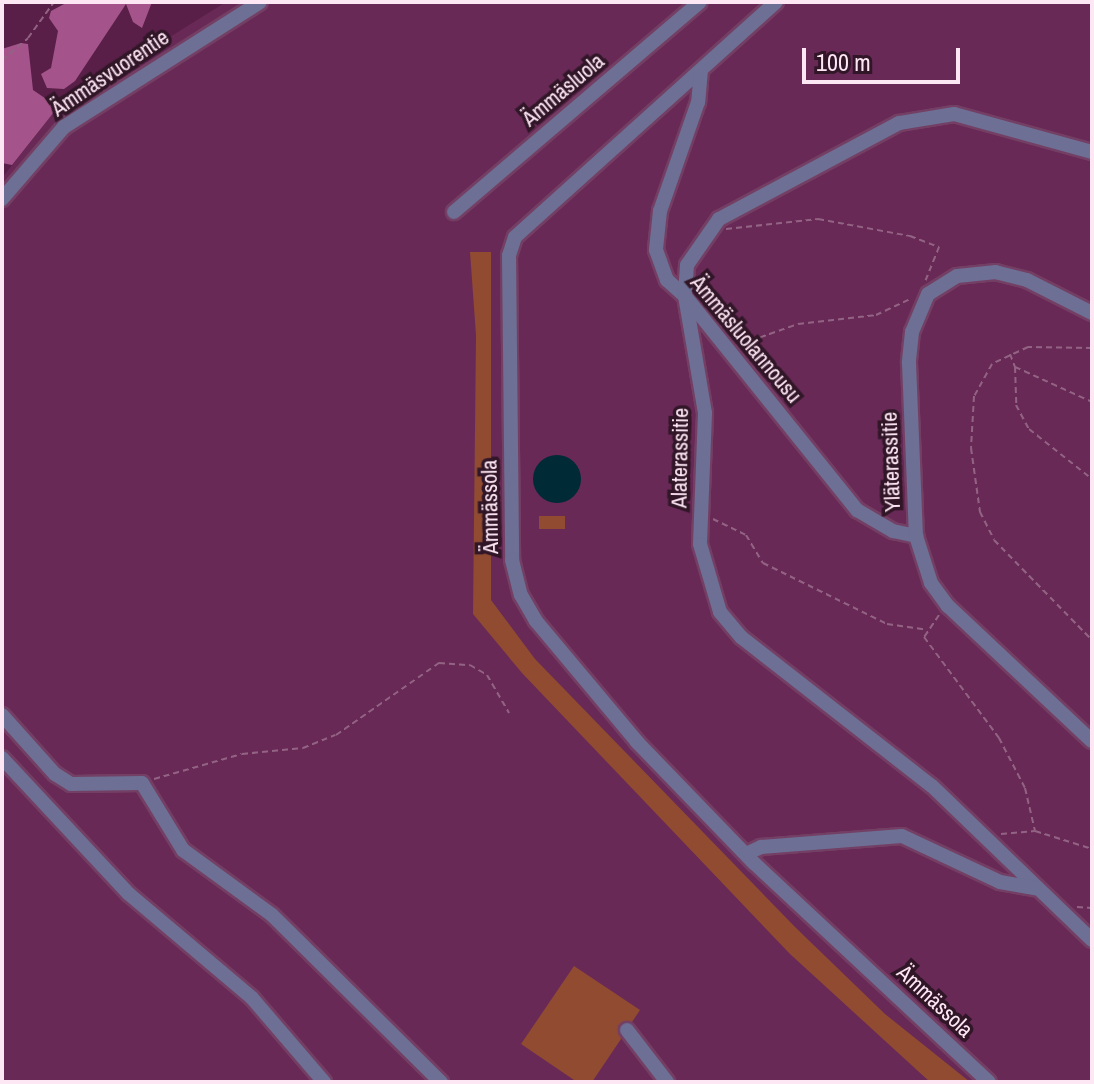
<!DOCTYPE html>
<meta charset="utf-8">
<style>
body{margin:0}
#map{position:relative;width:1094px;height:1084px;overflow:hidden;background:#5a1f48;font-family:"Archivo Narrow",sans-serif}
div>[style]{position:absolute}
.built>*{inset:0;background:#692957}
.forest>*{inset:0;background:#a4548a}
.water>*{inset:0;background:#002a36}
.round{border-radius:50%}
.building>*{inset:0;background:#904b31}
.path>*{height:2px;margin-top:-1px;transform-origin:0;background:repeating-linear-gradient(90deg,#926383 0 6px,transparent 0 10px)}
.roads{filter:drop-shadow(2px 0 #743f64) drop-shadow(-2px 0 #743f64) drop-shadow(0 2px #743f64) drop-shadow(0 -2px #743f64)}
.minor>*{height:14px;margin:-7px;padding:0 7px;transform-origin:7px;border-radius:7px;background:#6d6f94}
span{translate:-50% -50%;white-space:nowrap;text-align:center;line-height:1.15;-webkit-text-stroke:7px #301627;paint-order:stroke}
.street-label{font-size:22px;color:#fee7f5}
.frame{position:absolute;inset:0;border:4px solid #fee7f5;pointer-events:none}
.scale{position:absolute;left:802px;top:48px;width:158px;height:36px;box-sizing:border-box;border:4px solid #fee7f5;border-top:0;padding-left:10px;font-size:24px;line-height:28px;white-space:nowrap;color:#fee7f5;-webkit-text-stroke:6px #301627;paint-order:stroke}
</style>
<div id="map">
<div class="built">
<i style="clip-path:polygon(226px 2px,1092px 2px,1092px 1082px,2px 1082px,2px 178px,58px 107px)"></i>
</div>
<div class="forest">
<i style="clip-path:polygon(152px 2px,142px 28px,133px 22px,126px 4px,75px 81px,64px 89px,47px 88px,41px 74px,51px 68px,58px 31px,49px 18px,51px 11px,66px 3px)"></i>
<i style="clip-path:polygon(21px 43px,28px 44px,33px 90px,58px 107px,12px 165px,2px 163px,2px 49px)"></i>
</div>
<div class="water">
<i class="round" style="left:533px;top:455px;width:48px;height:48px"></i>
</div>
<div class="building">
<i style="clip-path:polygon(470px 252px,491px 252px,491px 600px,535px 659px,795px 927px,885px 1014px,970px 1082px,930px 1082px,790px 954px,522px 673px,473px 614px,476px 335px)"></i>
<i style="clip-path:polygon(539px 516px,565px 516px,565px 529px,539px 529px)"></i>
<i style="clip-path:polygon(574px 966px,640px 1010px,632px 1022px,618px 1026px,621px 1039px,592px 1082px,577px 1082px,521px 1044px)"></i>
</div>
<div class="path">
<i style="left:2px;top:60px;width:34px;rotate:-40deg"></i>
<i style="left:28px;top:38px;width:44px;rotate:-54.2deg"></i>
<i style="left:726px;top:229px;width:93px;rotate:-6.2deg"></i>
<i style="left:818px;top:219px;width:94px;rotate:10.5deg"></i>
<i style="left:910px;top:236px;width:31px;rotate:21deg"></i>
<i style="left:939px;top:247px;width:37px;rotate:112deg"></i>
<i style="left:741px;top:344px;width:60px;rotate:-19.3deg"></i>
<i style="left:798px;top:324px;width:79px;rotate:-6.6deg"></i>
<i style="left:876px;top:315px;width:38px;rotate:-25deg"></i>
<i style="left:1092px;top:348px;width:64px;rotate:-179.1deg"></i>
<i style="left:1028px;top:347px;width:40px;rotate:155deg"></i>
<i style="left:992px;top:364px;width:37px;rotate:119deg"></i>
<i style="left:974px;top:396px;width:52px;rotate:93.3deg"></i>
<i style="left:971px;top:448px;width:65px;rotate:82deg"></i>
<i style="left:980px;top:512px;width:31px;rotate:63deg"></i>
<i style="left:994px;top:540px;width:140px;rotate:45.6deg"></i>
<i style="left:1010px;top:354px;width:14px;rotate:69deg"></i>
<i style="left:1015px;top:367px;width:85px;rotate:24.4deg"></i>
<i style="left:1015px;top:367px;width:38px;rotate:88deg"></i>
<i style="left:1016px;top:405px;width:27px;rotate:62deg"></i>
<i style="left:1029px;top:429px;width:80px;rotate:38.4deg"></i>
<i style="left:713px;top:519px;width:37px;rotate:26deg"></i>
<i style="left:746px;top:535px;width:33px;rotate:59deg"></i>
<i style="left:763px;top:563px;width:138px;rotate:26.2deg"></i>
<i style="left:887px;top:624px;width:37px;rotate:8deg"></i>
<i style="left:939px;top:615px;width:27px;rotate:124deg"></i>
<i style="left:924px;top:637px;width:126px;rotate:53.4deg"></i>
<i style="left:999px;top:738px;width:56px;rotate:62.5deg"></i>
<i style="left:1025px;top:788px;width:44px;rotate:76.9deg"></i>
<i style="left:154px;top:779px;width:91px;rotate:-15.9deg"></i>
<i style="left:242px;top:754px;width:61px;rotate:-5.6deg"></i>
<i style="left:303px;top:748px;width:35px;rotate:-22deg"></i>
<i style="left:336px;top:735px;width:126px;rotate:-35deg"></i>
<i style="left:439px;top:663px;width:31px;rotate:4deg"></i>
<i style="left:470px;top:665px;width:20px;rotate:30deg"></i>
<i style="left:487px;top:675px;width:44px;rotate:59.9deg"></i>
<i style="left:1001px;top:834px;width:34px;rotate:-5deg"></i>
<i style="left:1035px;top:831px;width:60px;rotate:17.5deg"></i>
<i style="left:1077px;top:907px;width:15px;rotate:4deg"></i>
</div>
<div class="roads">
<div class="minor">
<i style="left:776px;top:2px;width:351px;rotate:138deg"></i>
<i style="left:515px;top:237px;width:19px;rotate:108deg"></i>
<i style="left:509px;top:255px;width:305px;rotate:89.4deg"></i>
<i style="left:512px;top:560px;width:36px;rotate:76deg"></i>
<i style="left:521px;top:595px;width:30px;rotate:60deg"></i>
<i style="left:536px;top:621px;width:158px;rotate:50.1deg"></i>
<i style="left:637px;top:742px;width:168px;rotate:46deg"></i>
<i style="left:754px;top:863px;width:321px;rotate:43deg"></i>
<i style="left:701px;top:70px;width:32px;rotate:95deg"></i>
<i style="left:698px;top:102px;width:115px;rotate:109.2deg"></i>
<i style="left:660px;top:211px;width:39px;rotate:96deg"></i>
<i style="left:656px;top:250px;width:32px;rotate:70deg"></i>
<i style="left:667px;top:280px;width:24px;rotate:42deg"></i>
<i style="left:685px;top:296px;width:275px;rotate:51.2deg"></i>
<i style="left:857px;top:510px;width:42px;rotate:30.3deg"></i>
<i style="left:893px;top:531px;width:24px;rotate:12deg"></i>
<i style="left:1092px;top:152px;width:143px;rotate:-164.6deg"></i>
<i style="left:954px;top:114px;width:56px;rotate:170.7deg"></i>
<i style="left:899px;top:123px;width:204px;rotate:151.9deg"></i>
<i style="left:719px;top:219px;width:56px;rotate:124.8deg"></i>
<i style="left:687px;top:265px;width:31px;rotate:94deg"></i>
<i style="left:685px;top:296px;width:119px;rotate:80.3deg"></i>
<i style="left:705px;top:413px;width:131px;rotate:92.2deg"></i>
<i style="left:700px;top:544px;width:71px;rotate:73.6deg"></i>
<i style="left:720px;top:612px;width:33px;rotate:50deg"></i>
<i style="left:741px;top:637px;width:242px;rotate:38deg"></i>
<i style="left:932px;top:786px;width:222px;rotate:43.9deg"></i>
<i style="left:2px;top:199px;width:95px;rotate:-49.3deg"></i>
<i style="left:64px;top:127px;width:232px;rotate:-32.5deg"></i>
<i style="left:454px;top:212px;width:323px;rotate:-40.5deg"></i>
<i style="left:1092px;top:313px;width:73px;rotate:-153.1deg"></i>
<i style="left:1027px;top:280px;width:32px;rotate:-166deg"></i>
<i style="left:996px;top:272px;width:39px;rotate:174deg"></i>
<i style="left:957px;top:276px;width:34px;rotate:148deg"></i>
<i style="left:928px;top:294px;width:41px;rotate:112.8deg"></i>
<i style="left:912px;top:332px;width:31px;rotate:96deg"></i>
<i style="left:909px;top:363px;width:173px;rotate:87.7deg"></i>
<i style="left:916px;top:536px;width:49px;rotate:72.3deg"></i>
<i style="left:931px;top:583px;width:29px;rotate:54deg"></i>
<i style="left:948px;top:606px;width:197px;rotate:43.2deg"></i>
<i style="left:2px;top:715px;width:79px;rotate:48.1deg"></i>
<i style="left:55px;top:774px;width:19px;rotate:32deg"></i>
<i style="left:71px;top:784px;width:71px;rotate:-0.8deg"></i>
<i style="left:142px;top:783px;width:79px;rotate:58.5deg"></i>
<i style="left:183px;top:850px;width:110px;rotate:36.1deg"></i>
<i style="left:272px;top:915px;width:238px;rotate:44.7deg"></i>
<i style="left:2px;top:758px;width:186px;rotate:47deg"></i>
<i style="left:129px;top:894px;width:161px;rotate:40.2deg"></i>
<i style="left:252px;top:998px;width:111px;rotate:49.4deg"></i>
<i style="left:746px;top:854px;width:17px;rotate:-25deg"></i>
<i style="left:761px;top:847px;width:141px;rotate:-4.5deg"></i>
<i style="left:902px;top:836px;width:108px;rotate:25.1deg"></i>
<i style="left:1000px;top:882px;width:36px;rotate:10deg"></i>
<i style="left:627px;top:1030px;width:66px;rotate:52.4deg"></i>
</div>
</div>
<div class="street-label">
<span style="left:110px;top:73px;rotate:-34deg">Ämmäsvuorentie</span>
<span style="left:563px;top:90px;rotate:-40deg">Ämmäsluola</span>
<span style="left:746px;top:339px;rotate:50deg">Ämmäsluolannousu</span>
<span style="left:680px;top:458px;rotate:-89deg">Alaterassitie</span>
<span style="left:891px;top:462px;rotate:-92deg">Yläterassitie</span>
<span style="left:490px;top:507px;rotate:-91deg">Ämmässola</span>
<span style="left:935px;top:1001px;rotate:43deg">Ämmässola</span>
</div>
<div class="frame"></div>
<div class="scale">100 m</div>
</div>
